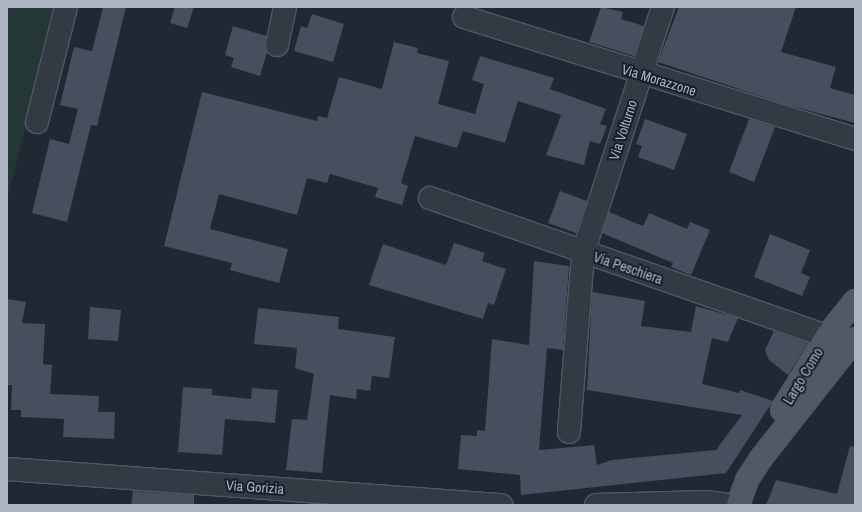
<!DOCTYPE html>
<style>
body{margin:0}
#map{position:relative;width:862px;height:512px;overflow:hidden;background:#202834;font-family:"Archivo Narrow",sans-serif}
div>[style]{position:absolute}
.green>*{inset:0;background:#253637}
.building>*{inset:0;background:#464f5d}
.roads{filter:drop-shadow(1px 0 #515763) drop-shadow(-1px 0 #515763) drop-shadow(0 1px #515763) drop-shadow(0 -1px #515763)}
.minor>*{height:22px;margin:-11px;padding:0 11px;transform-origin:11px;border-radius:11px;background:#333a44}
.major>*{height:22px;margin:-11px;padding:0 11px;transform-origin:11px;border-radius:11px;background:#515965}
span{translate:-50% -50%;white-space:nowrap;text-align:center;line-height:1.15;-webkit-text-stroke:4px #191f29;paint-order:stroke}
.street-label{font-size:14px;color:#adb4c2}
.frame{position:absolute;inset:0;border:8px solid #adb4c2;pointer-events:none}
</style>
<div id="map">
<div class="green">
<i style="clip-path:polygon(7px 7px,56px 7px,7px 199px)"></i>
</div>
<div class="building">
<i style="clip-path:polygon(103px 7px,126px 7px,97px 126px,91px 125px,67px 222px,32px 213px,50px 139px,69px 144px,78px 109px,60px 105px,74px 47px,92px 51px)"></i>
<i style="clip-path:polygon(175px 7px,194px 7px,187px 28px,170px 23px)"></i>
<i style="clip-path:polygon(601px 7px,623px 12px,621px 19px,644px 26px,634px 56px,589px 42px)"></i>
<i style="clip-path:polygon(679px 7px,796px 7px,781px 52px,836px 67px,830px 88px,855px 95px,855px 123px,784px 104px,658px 62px)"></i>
<i style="clip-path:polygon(312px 14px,344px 24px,333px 62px,294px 51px,301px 26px,307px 28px)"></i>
<i style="clip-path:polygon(233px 26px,266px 36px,267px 52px,260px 76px,231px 67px,234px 58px,225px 55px)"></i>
<i style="clip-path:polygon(394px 42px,418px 48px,417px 53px,449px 61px,438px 104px,475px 114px,484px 84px,472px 80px,480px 56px,554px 78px,550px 89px,606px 109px,600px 124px,607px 126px,600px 144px,590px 141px,584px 165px,546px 155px,561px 115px,518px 101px,505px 143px,463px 131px,457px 148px,415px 136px,401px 183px,408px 186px,402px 205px,375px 197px,378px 188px,330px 174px,327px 183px,307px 178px,297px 215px,219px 194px,210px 229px,288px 249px,279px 283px,230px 270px,232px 263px,164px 246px,202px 92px,317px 121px,318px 116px,327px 118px,339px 77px,382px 89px)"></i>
<i style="clip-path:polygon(645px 119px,687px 134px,674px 170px,638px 157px,642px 146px,636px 144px)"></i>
<i style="clip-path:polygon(749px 119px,775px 127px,754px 182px,729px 172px)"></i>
<i style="clip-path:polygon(560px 191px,587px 201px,576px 233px,548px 223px)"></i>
<i style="clip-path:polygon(609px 212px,643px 226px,649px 213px,687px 229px,690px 222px,710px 230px,691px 275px,671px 267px,673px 263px,602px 233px)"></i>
<i style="clip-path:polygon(770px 234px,810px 250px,801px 273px,810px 277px,802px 296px,754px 277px)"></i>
<i style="clip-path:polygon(454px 243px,485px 253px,482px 261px,506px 269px,494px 305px,488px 303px,483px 319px,369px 285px,383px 244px,446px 265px)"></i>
<i style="clip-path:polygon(534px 261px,569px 266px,563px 350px,547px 348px,539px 450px,594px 445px,597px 465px,612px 460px,716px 450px,742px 415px,587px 390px,592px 292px,645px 301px,641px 326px,691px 332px,696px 306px,738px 318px,728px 342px,712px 338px,702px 384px,739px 393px,740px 390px,773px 401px,726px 473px,521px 495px,520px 475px,458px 469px,461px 435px,477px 436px,477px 430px,485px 431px,492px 339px,529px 345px)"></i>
<i style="clip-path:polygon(7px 299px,26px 302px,22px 323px,45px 324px,43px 364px,52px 365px,50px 394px,99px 396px,98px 412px,115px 412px,114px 439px,63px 437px,64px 419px,21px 417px,21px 410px,11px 410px,12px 385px,7px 385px)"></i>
<i style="clip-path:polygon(90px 307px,121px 310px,118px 341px,88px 339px)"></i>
<i style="clip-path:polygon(258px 308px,339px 317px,338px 329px,395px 337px,389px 378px,372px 376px,370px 391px,357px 389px,356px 399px,330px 395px,322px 473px,286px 470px,292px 419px,307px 420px,314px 374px,295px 368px,297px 348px,254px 344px)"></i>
<i style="clip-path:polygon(774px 331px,808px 343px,788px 375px,769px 360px,765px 350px)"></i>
<i style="clip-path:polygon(183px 387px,212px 389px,212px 395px,251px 399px,252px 388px,278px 390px,275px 423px,225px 419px,222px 455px,178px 452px)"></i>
<i style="clip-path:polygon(850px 446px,855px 447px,855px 505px,766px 505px,776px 480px,837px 494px)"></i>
<i style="clip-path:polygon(133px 491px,194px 495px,194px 505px,131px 505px)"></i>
</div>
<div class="roads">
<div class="minor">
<i style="left:464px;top:17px;width:410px;rotate:17.3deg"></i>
<i style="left:277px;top:45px;width:39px;rotate:-78deg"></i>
<i style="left:37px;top:122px;width:119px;rotate:-75.8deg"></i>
<i style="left:430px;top:198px;width:420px;rotate:19.2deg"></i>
<i style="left:569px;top:432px;width:180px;rotate:-85.5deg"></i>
<i style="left:583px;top:253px;width:259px;rotate:-72deg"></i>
<i style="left:7px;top:469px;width:496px;rotate:4.2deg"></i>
<i style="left:596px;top:505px;width:110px;rotate:-1.6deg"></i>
<i style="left:706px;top:502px;width:23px;rotate:7deg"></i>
</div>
<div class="major">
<i style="left:782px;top:410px;width:87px;rotate:-58.7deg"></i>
<i style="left:827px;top:336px;width:45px;rotate:-51.3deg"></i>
<i style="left:738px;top:505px;width:27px;rotate:-70deg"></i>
<i style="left:747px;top:480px;width:27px;rotate:-57deg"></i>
<i style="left:762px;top:457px;width:150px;rotate:-51.8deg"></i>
</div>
</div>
<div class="street-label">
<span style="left:659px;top:80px;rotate:17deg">Via Morazzone</span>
<span style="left:623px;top:130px;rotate:-72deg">Via Volturno</span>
<span style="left:628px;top:268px;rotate:19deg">Via Peschiera</span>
<span style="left:803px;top:376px;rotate:-59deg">Largo Como</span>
<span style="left:255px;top:487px;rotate:4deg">Via Gorizia</span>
</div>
<div class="frame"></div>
</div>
